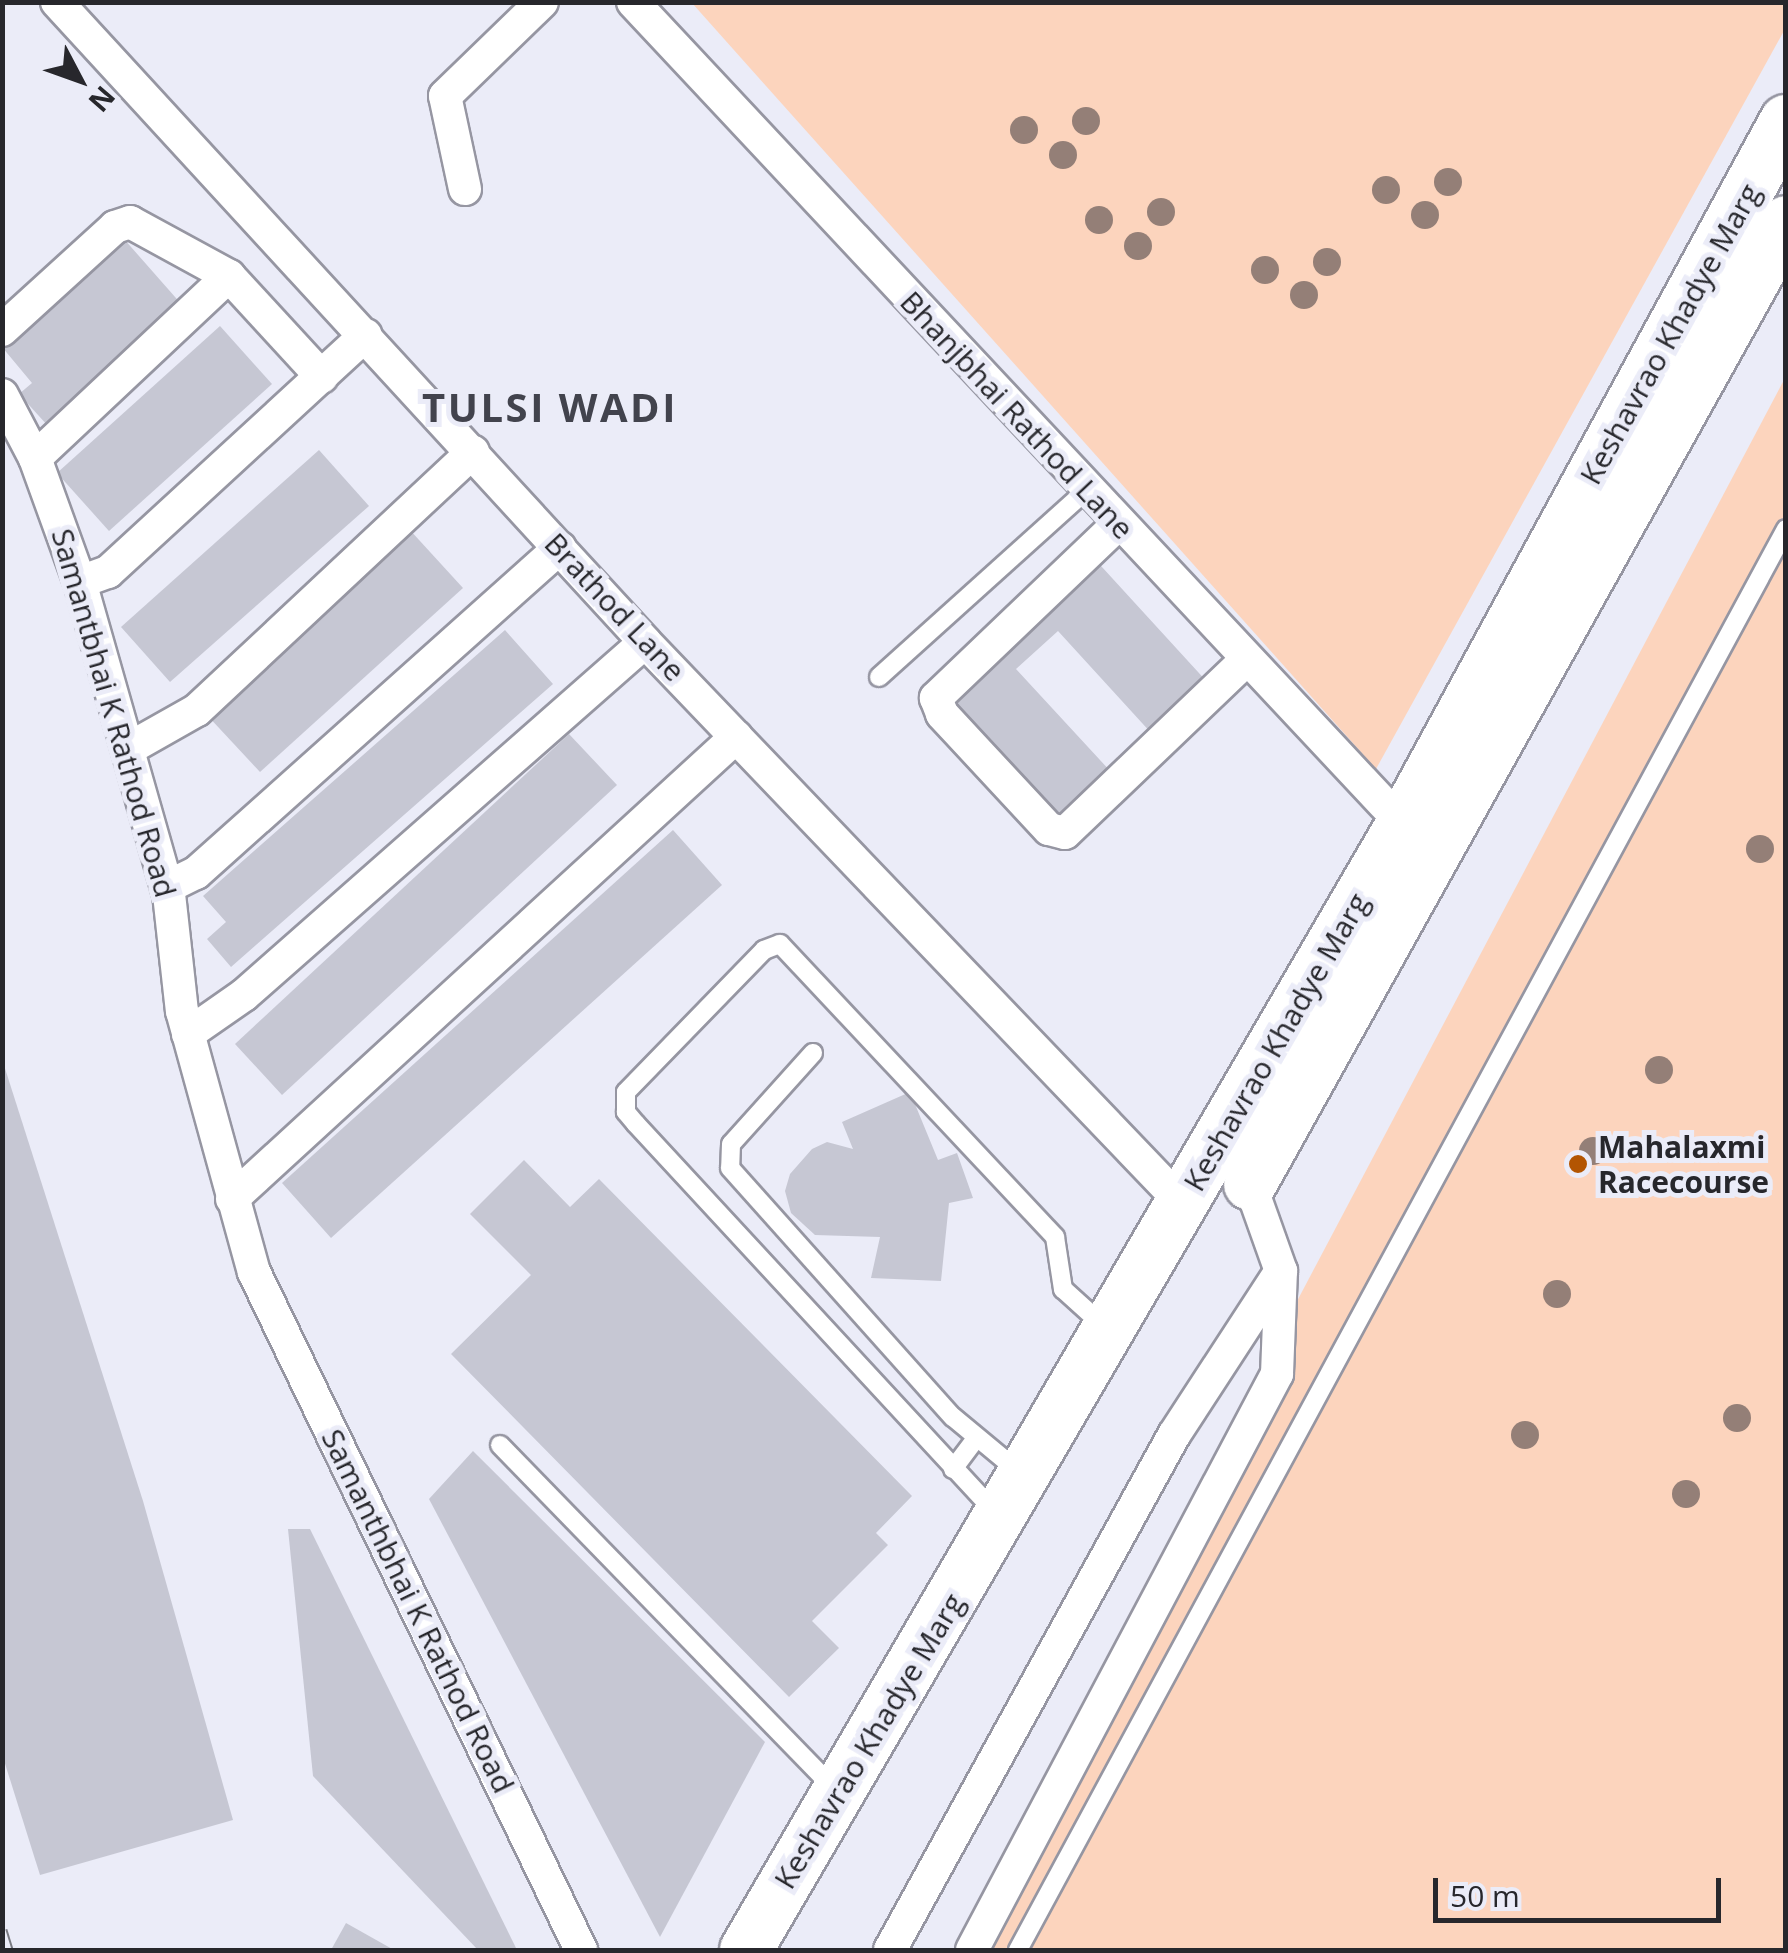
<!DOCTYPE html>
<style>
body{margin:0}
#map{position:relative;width:1788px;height:1953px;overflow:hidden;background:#ebecf8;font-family:"Open Sans",sans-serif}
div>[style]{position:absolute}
.green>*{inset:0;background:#fcd4bd}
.building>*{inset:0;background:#c6c7d3}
.roads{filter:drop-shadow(2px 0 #9696a2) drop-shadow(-2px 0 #9696a2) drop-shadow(0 2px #9696a2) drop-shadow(0 -2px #9696a2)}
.service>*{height:18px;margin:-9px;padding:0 9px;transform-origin:9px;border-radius:9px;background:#fff}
.minor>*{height:32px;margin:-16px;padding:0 16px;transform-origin:16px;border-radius:16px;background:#fff}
.primary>*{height:52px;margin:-26px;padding:0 26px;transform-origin:26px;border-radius:26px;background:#fff}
.rail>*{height:11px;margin-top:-5.5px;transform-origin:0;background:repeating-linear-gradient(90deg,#ebecf8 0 22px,#7a7b83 0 44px);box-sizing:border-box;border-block:2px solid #7a7b83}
.trees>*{width:28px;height:28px;margin:-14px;border-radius:50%;background:#947f77}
.dots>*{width:28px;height:28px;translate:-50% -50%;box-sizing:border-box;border:5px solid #ebecf8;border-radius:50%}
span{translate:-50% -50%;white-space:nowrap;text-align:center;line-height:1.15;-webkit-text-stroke:10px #ebecf8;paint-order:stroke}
.street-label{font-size:30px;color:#27272c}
.poi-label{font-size:30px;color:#27272c;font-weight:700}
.left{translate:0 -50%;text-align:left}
.district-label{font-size:40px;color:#42434d;font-weight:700;letter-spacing:2.5px}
.frame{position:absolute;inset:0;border:5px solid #27272c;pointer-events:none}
.north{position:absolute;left:30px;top:30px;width:100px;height:100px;-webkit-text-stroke:8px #ebecf8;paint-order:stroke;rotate:131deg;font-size:28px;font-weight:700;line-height:40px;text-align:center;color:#27272c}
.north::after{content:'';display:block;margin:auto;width:35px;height:45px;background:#27272c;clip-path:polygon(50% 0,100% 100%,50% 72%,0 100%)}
.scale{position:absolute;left:1433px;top:1878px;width:288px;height:45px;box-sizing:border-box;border:5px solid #27272c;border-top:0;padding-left:12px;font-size:30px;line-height:35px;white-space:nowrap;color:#27272c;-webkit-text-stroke:8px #ebecf8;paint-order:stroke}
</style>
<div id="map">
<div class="green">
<i style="clip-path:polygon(1785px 2px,1785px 29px,1376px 769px,692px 3px)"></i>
<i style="clip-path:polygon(1785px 378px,1785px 1950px,954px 1950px)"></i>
</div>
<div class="building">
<i style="clip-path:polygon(124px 239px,183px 306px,48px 426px,19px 394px,32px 383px,2px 347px)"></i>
<i style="clip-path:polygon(220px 326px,272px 384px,109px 531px,57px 473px)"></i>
<i style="clip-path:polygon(319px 450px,369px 506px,170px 682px,121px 627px)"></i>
<i style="clip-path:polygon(409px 529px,463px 588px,260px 772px,206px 714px)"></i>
<i style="clip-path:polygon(1091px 555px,1209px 684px,1153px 735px,1058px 631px,1016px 669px,1112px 773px,1059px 821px,942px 692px)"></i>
<i style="clip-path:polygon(505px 630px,553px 684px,231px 967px,207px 939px,226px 922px,203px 896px)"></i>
<i style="clip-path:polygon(569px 734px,617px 785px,282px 1095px,235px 1044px)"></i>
<i style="clip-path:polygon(673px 830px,722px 885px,331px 1238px,282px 1183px)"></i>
<i style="clip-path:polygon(2px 1059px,143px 1501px,233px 1820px,40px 1875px,2px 1754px)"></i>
<i style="clip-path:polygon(910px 1092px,938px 1160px,957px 1153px,973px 1198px,949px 1203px,941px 1281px,871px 1278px,880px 1237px,815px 1235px,791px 1213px,785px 1191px,790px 1174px,812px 1149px,827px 1142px,853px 1149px,842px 1122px)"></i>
<i style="clip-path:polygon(524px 1160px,570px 1207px,599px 1179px,912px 1496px,876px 1533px,888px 1545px,812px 1621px,839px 1648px,789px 1697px,451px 1354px,531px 1275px,470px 1214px)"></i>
<i style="clip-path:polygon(473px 1451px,765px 1742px,660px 1937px,429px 1499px)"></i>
<i style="clip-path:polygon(288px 1529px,310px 1529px,517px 1950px,478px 1950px,313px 1776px)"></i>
<i style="clip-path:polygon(346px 1923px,394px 1950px,331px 1950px)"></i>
</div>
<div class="roads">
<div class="service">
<i style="left:879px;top:677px;width:280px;rotate:-42deg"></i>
<i style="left:813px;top:1053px;width:122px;rotate:132deg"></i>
<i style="left:731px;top:1144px;width:24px;rotate:92deg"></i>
<i style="left:730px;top:1168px;width:334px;rotate:48.2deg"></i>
<i style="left:953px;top:1417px;width:85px;rotate:39.7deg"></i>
<i style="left:500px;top:1445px;width:481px;rotate:45.8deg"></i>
<i style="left:953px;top:1469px;width:38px;rotate:-53deg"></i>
<i style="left:995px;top:1512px;width:529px;rotate:-132.78deg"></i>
<i style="left:636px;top:1124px;width:16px;rotate:-130deg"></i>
<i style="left:626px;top:1112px;width:20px;rotate:-90deg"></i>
<i style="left:626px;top:1092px;width:198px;rotate:-45.8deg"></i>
<i style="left:764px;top:950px;width:17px;rotate:-21deg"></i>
<i style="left:780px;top:944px;width:402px;rotate:46.8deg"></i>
<i style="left:1055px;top:1237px;width:53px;rotate:81.3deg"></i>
<i style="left:1063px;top:1289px;width:57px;rotate:42.1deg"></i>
<i style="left:1018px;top:1950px;width:1615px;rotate:-61.61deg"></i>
</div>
<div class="minor">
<i style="left:57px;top:2px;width:869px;rotate:47.42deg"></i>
<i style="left:645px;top:642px;width:777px;rotate:46.25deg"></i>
<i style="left:633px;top:2px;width:1141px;rotate:46.88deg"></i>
<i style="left:465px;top:189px;width:95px;rotate:-102.1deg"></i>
<i style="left:445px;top:96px;width:135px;rotate:-44.1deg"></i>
<i style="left:2px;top:330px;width:153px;rotate:-42.3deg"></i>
<i style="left:115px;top:227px;width:16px;rotate:-18deg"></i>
<i style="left:130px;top:222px;width:113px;rotate:28.6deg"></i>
<i style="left:229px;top:276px;width:137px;rotate:47.4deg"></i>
<i style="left:2px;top:395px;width:71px;rotate:62.4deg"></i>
<i style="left:35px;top:458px;width:132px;rotate:70.1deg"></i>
<i style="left:80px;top:582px;width:324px;rotate:74.1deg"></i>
<i style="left:169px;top:894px;width:118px;rotate:83.7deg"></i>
<i style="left:182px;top:1011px;width:271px;rotate:74.6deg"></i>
<i style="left:254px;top:1272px;width:753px;rotate:64.25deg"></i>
<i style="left:35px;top:458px;width:266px;rotate:-43.2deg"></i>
<i style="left:1118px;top:524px;width:252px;rotate:136.3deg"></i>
<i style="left:936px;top:698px;width:17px;rotate:69deg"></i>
<i style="left:942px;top:714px;width:157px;rotate:47.1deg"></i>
<i style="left:1049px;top:829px;width:16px;rotate:14deg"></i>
<i style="left:1065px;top:833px;width:250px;rotate:-43.7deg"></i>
<i style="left:80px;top:582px;width:30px;rotate:-20deg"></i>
<i style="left:108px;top:572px;width:350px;rotate:-42.6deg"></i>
<i style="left:128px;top:749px;width:79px;rotate:-29.5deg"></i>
<i style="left:197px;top:710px;width:378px;rotate:-43.1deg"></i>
<i style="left:167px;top:887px;width:32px;rotate:-26deg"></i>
<i style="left:196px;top:873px;width:488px;rotate:-41.8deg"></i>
<i style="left:188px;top:1034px;width:68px;rotate:-34.9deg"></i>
<i style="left:244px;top:995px;width:534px;rotate:-41.36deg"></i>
<i style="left:232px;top:1199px;width:684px;rotate:-42.51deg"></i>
<i style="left:890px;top:1950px;width:588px;rotate:-61.13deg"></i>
<i style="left:1174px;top:1435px;width:196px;rotate:-56.9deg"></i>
<i style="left:972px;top:1950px;width:652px;rotate:-62.1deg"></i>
<i style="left:1277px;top:1374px;width:103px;rotate:-87.8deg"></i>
<i style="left:1281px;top:1271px;width:110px;rotate:-109.6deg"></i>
</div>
<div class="primary">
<i style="left:1250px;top:1184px;width:1101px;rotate:-60.87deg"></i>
<i style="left:746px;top:1950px;width:1302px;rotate:-59.75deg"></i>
<i style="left:1402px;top:825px;width:802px;rotate:-61.39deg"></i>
</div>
</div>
<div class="rail">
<i style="left:2px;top:1930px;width:21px;rotate:73deg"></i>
</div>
<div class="trees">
<i style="left:1086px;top:121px"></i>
<i style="left:1024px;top:130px"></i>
<i style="left:1063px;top:155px"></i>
<i style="left:1448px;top:182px"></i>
<i style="left:1386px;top:190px"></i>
<i style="left:1161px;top:212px"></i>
<i style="left:1425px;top:215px"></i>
<i style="left:1099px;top:220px"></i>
<i style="left:1138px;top:246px"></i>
<i style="left:1327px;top:262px"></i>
<i style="left:1265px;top:270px"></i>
<i style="left:1304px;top:295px"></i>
<i style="left:1760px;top:849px"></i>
<i style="left:1659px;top:1070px"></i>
<i style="left:1593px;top:1151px"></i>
<i style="left:1557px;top:1294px"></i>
<i style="left:1737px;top:1418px"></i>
<i style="left:1525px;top:1435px"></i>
<i style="left:1686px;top:1494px"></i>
</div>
<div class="dots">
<i style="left:1578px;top:1164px;background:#b35502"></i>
</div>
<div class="street-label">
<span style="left:1670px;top:334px;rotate:-61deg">Keshavrao Khadye Marg</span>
<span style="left:1017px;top:415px;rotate:47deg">Bhanjbhai Rathod Lane</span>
<span style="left:615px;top:607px;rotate:47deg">Brathod Lane</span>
<span style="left:114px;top:713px;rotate:74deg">Samantbhai K Rathod Road</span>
<span style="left:1276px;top:1042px;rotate:-60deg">Keshavrao Khadye Marg</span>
<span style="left:418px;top:1611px;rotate:64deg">Samanthbhai K Rathod Road</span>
<span style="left:869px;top:1741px;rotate:-59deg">Keshavrao Khadye Marg</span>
</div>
<div class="poi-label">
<span class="left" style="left:1598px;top:1164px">Mahalaxmi<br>Racecourse</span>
</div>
<div class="district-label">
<span style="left:550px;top:407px">TULSI WADI</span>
</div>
<div class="frame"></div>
<div class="north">N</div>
<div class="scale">50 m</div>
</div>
